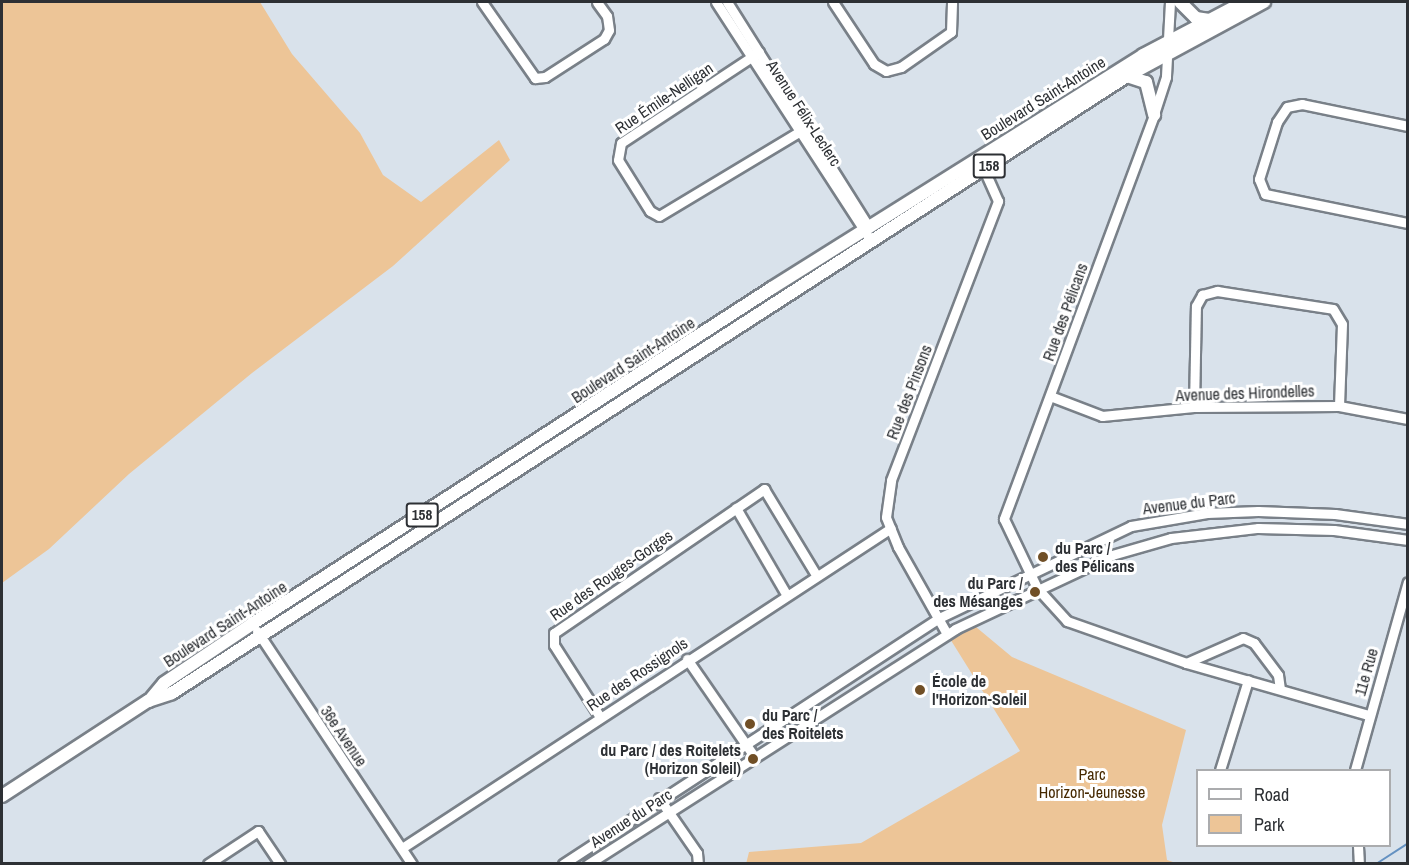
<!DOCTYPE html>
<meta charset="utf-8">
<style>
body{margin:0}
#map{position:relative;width:1409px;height:865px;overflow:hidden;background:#d9e2eb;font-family:"Archivo Narrow",sans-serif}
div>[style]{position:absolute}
.green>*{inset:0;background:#edc597}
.stream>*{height:2px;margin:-1px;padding:0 1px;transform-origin:1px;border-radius:1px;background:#6491c1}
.roads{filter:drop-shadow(2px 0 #798088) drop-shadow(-2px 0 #798088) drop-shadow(0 2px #798088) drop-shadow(0 -2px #798088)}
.minor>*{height:9px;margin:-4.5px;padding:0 4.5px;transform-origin:4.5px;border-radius:4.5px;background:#fff}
.major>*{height:12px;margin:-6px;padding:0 6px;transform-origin:6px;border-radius:6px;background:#fff}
.dots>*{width:16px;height:16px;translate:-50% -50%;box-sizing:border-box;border:3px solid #fff;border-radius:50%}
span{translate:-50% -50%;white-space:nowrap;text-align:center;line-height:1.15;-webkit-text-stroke:6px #fff;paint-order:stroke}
.shield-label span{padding:2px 4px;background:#fff;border:2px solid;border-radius:4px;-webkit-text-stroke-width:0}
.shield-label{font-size:15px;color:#2d3034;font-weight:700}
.street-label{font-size:16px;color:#2d3034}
.poi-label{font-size:16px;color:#2d3034;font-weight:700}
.left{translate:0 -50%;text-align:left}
.right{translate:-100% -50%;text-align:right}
.park-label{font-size:16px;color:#462900}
.frame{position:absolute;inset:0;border:3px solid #2d3034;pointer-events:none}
.legend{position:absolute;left:1196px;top:769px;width:195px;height:78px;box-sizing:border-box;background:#fff;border:2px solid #abacae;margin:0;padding:8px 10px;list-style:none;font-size:18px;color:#2d3034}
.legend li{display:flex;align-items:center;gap:12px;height:30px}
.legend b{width:30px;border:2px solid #abacae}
</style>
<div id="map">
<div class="green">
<i style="clip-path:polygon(2px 2px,260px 2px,292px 54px,360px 133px,383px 175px,421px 202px,499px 140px,510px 160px,393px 266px,252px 373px,129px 474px,49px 549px,2px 583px)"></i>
<i style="clip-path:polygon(970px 622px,1012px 657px,1186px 730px,1162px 825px,1167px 860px,1176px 863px,746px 864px,749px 852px,861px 843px,1020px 751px,947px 634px)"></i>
</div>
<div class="stream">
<i style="left:1376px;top:864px;width:38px;rotate:-33deg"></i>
</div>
<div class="roads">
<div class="minor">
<i style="left:482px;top:2px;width:93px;rotate:55.1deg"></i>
<i style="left:535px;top:78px;width:10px;rotate:-6deg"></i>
<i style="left:545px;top:77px;width:70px;rotate:-32.8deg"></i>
<i style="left:604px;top:39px;width:10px;rotate:-61deg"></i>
<i style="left:609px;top:30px;width:14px;rotate:-98deg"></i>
<i style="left:607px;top:16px;width:17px;rotate:-126deg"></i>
<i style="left:716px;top:2px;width:283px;rotate:57deg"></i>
<i style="left:727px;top:2px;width:262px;rotate:57.8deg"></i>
<i style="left:833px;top:2px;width:74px;rotate:56.5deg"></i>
<i style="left:874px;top:64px;width:14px;rotate:30deg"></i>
<i style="left:886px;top:71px;width:16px;rotate:-15deg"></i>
<i style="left:901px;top:67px;width:61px;rotate:-35deg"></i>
<i style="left:951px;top:32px;width:30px;rotate:-88deg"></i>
<i style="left:1170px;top:2px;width:75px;rotate:93.1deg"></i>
<i style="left:1166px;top:77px;width:40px;rotate:108deg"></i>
<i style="left:1154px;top:115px;width:431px;rotate:110.4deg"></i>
<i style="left:1004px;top:519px;width:76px;rotate:64.4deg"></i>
<i style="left:1037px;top:588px;width:45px;rotate:47.7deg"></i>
<i style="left:1067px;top:621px;width:126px;rotate:19.4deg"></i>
<i style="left:1186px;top:663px;width:190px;rotate:15.9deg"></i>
<i style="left:759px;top:52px;width:165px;rotate:146.6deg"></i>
<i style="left:621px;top:143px;width:17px;rotate:100deg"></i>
<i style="left:618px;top:160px;width:60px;rotate:57.9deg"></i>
<i style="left:650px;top:211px;width:10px;rotate:29deg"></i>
<i style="left:659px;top:216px;width:173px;rotate:-31deg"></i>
<i style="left:1408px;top:126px;width:108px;rotate:-168.3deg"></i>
<i style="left:1302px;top:104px;width:15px;rotate:169deg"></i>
<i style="left:1287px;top:107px;width:18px;rotate:124deg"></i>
<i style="left:1277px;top:122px;width:60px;rotate:107.5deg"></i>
<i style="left:1259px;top:179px;width:16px;rotate:68deg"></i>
<i style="left:1265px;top:194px;width:146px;rotate:11.5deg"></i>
<i style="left:1050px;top:396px;width:56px;rotate:21deg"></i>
<i style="left:1102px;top:416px;width:92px;rotate:-5.6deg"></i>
<i style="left:1194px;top:407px;width:145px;rotate:-0.4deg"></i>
<i style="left:1339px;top:406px;width:70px;rotate:10.7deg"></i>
<i style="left:1194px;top:407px;width:101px;rotate:-88.9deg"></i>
<i style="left:1196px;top:306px;width:13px;rotate:-61deg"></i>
<i style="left:1202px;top:295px;width:16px;rotate:-15deg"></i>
<i style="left:1217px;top:291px;width:117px;rotate:8.8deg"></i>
<i style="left:1333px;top:309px;width:17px;rotate:59deg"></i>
<i style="left:1342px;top:324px;width:82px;rotate:92.1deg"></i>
<i style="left:736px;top:508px;width:99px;rotate:59.8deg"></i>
<i style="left:257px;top:631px;width:280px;rotate:56.4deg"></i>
<i style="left:947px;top:634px;width:100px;rotate:-119.4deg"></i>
<i style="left:898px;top:547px;width:32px;rotate:-112deg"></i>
<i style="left:886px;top:517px;width:37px;rotate:-82deg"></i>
<i style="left:891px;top:480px;width:299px;rotate:-69deg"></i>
<i style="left:998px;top:201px;width:39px;rotate:-114deg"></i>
<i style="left:687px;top:659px;width:118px;rotate:55.4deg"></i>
<i style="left:1186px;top:663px;width:62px;rotate:-23.7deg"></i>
<i style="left:1243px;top:638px;width:12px;rotate:24deg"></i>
<i style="left:1254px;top:643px;width:40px;rotate:53deg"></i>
<i style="left:1278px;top:675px;width:14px;rotate:82deg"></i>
<i style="left:600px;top:717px;width:85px;rotate:-122.6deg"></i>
<i style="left:554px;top:645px;width:12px;rotate:-90deg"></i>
<i style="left:554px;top:633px;width:255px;rotate:-34.4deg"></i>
<i style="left:764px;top:489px;width:100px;rotate:58.8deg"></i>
<i style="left:1220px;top:770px;width:94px;rotate:-72.7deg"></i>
<i style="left:1355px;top:770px;width:195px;rotate:-74.3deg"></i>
<i style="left:659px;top:798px;width:67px;rotate:55.4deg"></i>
<i style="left:697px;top:853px;width:11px;rotate:85deg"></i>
<i style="left:1358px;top:846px;width:18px;rotate:87deg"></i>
<i style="left:402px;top:848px;width:584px;rotate:-33.2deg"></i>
<i style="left:208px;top:864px;width:60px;rotate:-33.4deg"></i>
<i style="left:258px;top:831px;width:40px;rotate:56deg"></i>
<i style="left:563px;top:864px;width:449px;rotate:-33.2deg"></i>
<i style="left:939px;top:618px;width:213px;rotate:-25.6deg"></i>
<i style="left:1131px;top:526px;width:77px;rotate:-9.7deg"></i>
<i style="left:1207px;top:513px;width:51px;rotate:-2.2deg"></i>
<i style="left:1258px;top:511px;width:77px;rotate:2.2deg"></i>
<i style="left:1335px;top:514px;width:74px;rotate:7.8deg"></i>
<i style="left:588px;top:864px;width:436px;rotate:-32.6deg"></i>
<i style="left:955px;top:629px;width:174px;rotate:-25.2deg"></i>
<i style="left:1112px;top:555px;width:61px;rotate:-16.1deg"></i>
<i style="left:1171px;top:538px;width:88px;rotate:-6.6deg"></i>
<i style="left:1258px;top:528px;width:76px;rotate:1.5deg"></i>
<i style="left:1334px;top:530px;width:75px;rotate:7.7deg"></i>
</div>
<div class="major">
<i style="left:1180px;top:2px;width:23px;rotate:45deg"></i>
<i style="left:1196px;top:18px;width:15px;rotate:8deg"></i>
<i style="left:1127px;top:76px;width:20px;rotate:18deg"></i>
<i style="left:1146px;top:82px;width:34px;rotate:76deg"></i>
<i style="left:149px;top:701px;width:23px;rotate:-50deg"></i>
<i style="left:164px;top:683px;width:106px;rotate:-33.8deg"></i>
<i style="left:252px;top:624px;width:619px;rotate:-32.87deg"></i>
<i style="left:772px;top:288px;width:438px;rotate:-32.1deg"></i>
<i style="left:1143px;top:55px;width:114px;rotate:-27.7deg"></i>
<i style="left:2px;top:796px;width:174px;rotate:-33.1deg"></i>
<i style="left:148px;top:701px;width:25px;rotate:-18deg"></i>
<i style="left:172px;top:693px;width:1137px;rotate:-32.87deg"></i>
<i style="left:1127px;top:76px;width:156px;rotate:-28.4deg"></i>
</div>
</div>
<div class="dots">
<i style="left:1043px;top:557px;background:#704f26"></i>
<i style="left:1035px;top:592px;background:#704f26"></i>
<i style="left:920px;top:690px;background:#704f26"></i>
<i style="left:750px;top:724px;background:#704f26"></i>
<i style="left:753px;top:759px;background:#704f26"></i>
</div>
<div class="shield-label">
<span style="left:989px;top:166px">158</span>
<span style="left:422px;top:515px">158</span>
</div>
<div class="street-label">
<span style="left:664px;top:98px;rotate:-34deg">Rue Émile-Nelligan</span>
<span style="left:1043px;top:98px;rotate:-32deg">Boulevard Saint-Antoine</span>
<span style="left:804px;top:113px;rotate:57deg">Avenue Félix-Leclerc</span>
<span style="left:1065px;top:312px;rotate:-70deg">Rue des Pélicans</span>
<span style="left:633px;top:360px;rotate:-33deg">Boulevard Saint-Antoine</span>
<span style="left:909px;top:392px;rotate:-69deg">Rue des Pinsons</span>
<span style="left:1245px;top:393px;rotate:-2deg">Avenue des Hirondelles</span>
<span style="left:1189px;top:503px;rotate:-7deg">Avenue du Parc</span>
<span style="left:611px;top:575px;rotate:-35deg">Rue des Rouges-Gorges</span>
<span style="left:225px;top:624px;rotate:-33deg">Boulevard Saint-Antoine</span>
<span style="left:1366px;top:672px;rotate:-74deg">11e Rue</span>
<span style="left:637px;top:674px;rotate:-34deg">Rue des Rossignols</span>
<span style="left:344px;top:736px;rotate:56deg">36e Avenue</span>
<span style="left:631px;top:818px;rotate:-33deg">Avenue du Parc</span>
</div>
<div class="poi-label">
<span class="left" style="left:1055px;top:557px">du Parc /<br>des Pélicans</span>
<span class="right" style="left:1023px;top:592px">du Parc /<br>des Mésanges</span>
<span class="left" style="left:932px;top:690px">École de<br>l'Horizon-Soleil</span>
<span class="left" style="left:762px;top:724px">du Parc /<br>des Roitelets</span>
<span class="right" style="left:741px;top:759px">du Parc / des Roitelets<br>(Horizon Soleil)</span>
</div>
<div class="park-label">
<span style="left:1092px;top:783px">Parc<br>Horizon-Jeunesse</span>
</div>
<div class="frame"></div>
<ul class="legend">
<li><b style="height:8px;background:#fff"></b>Road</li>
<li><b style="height:16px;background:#edc597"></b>Park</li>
</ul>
</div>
